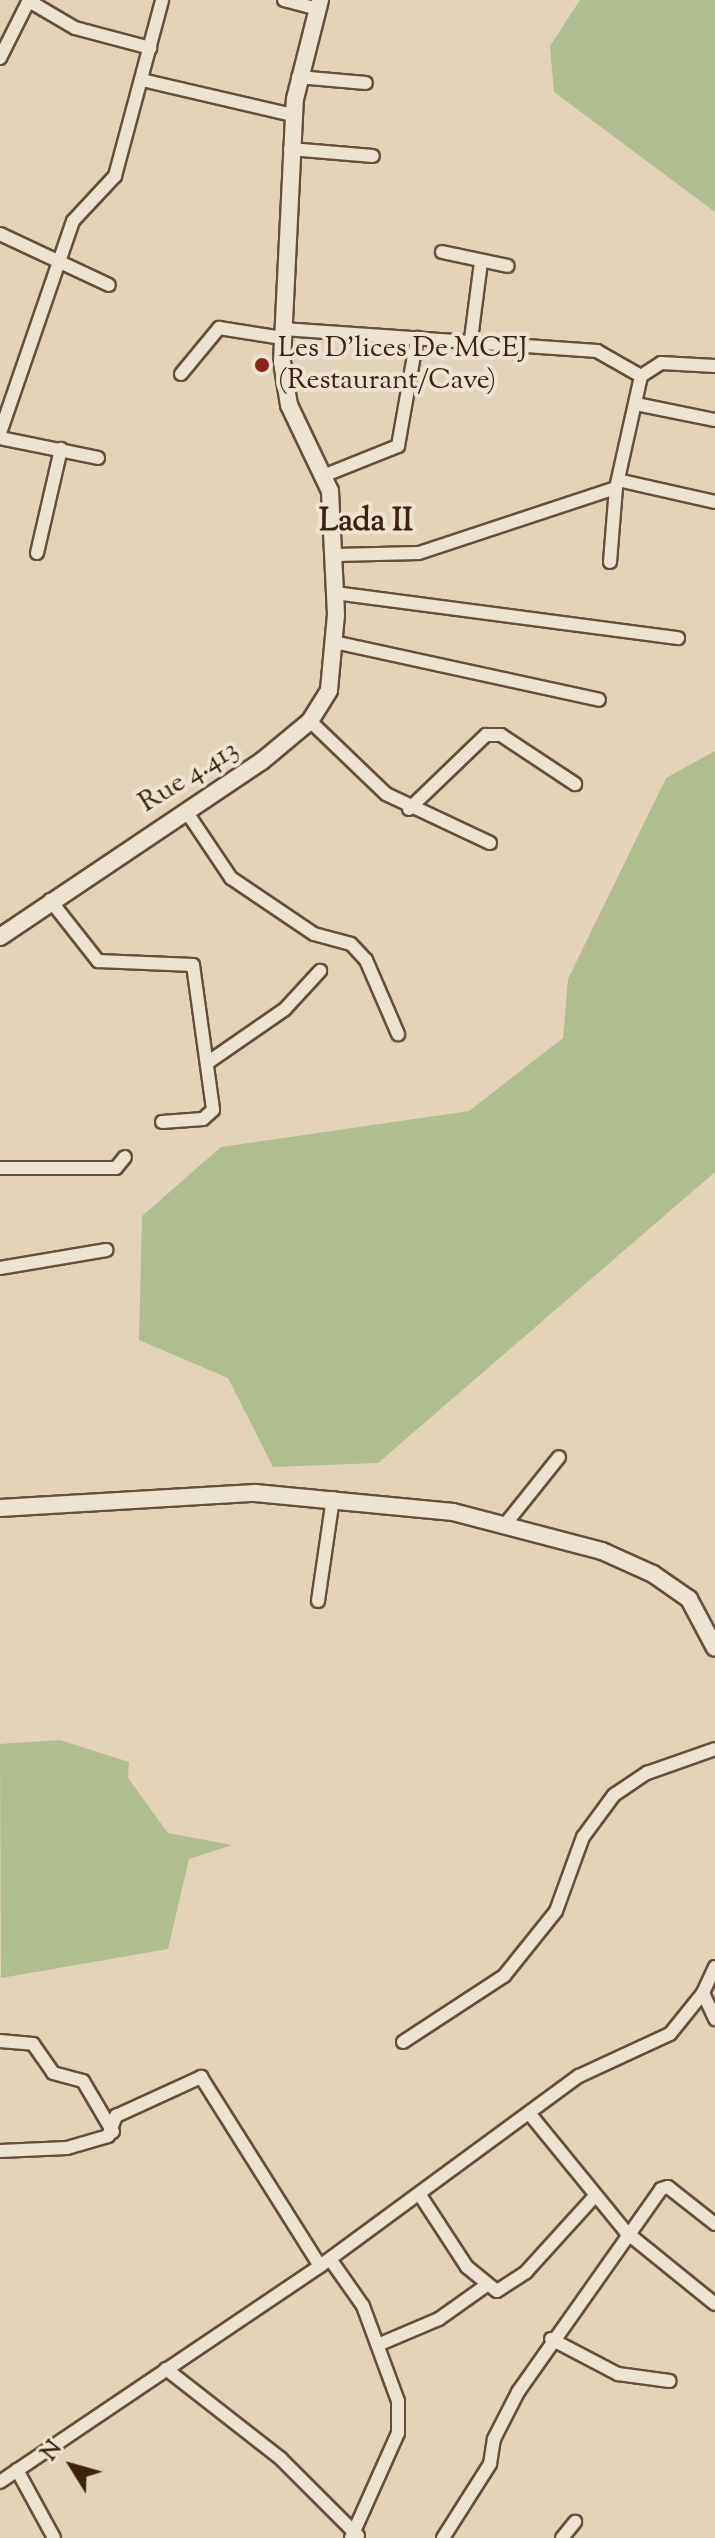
<!DOCTYPE html>
<style>
body{margin:0}
#map{position:relative;width:715px;height:2538px;overflow:hidden;background:#e3d4b9;font-family:"Sorts Mill Goudy",serif}
div>[style]{position:absolute}
.green>*{inset:0;background:#b0bd91}
.roads{filter:drop-shadow(2px 0 #664f39) drop-shadow(-2px 0 #664f39) drop-shadow(0 2px #664f39) drop-shadow(0 -2px #664f39)}
.minor>*{height:12px;margin:-6px;padding:0 6px;transform-origin:6px;border-radius:6px;background:#ede3d2}
.tertiary>*{height:16px;margin:-8px;padding:0 8px;transform-origin:8px;border-radius:8px;background:#ede3d2}
.dots>*{width:22px;height:22px;translate:-50% -50%;box-sizing:border-box;border:4px solid #ede3d2;border-radius:50%}
span{translate:-50% -50%;white-space:nowrap;text-align:center;line-height:1.15;-webkit-text-stroke:8px #ede3d2;paint-order:stroke}
.poi-label{font-size:28px;color:#3c230e}
.left{translate:0 -50%;text-align:left}
.street-label{font-size:28px;color:#3c230e}
.quarter-label{font-size:32px;color:#3c230e;font-weight:700}
.north{position:absolute;left:32px;top:2426px;width:80px;height:80px;-webkit-text-stroke:6px #ede3d2;paint-order:stroke;rotate:307deg;font-size:22px;font-weight:700;line-height:32px;text-align:center;color:#3c230e}
.north::after{content:'';display:block;margin:auto;width:28px;height:36px;background:#3c230e;clip-path:polygon(50% 0,100% 100%,50% 72%,0 100%)}
</style>
<div id="map">
<div class="green">
<i style="clip-path:polygon(580px 0,715px 0,715px 212px,554px 92px,550px 46px)"></i>
<i style="clip-path:polygon(715px 751px,715px 1172px,378px 1463px,273px 1467px,228px 1378px,139px 1340px,142px 1216px,221px 1147px,469px 1111px,563px 1038px,568px 979px,666px 778px)"></i>
<i style="clip-path:polygon(60px 1740px,129px 1762px,128px 1778px,168px 1833px,232px 1845px,189px 1859px,168px 1949px,1px 1978px,0 1744px)"></i>
</div>
<div class="roads">
<div class="minor">
<i style="left:284px;top:0;width:34px;rotate:15deg"></i>
<i style="left:29px;top:1px;width:53px;rotate:30.4deg"></i>
<i style="left:75px;top:28px;width:78px;rotate:14.9deg"></i>
<i style="left:0;top:58px;width:65px;rotate:-63.4deg"></i>
<i style="left:298px;top:77px;width:68px;rotate:5deg"></i>
<i style="left:142px;top:80px;width:155px;rotate:13.1deg"></i>
<i style="left:290px;top:149px;width:83px;rotate:4.8deg"></i>
<i style="left:0;top:234px;width:120px;rotate:25.1deg"></i>
<i style="left:442px;top:252px;width:67px;rotate:12deg"></i>
<i style="left:283px;top:329px;width:315px;rotate:4deg"></i>
<i style="left:597px;top:351px;width:51px;rotate:29.6deg"></i>
<i style="left:471px;top:339px;width:78px;rotate:-82.6deg"></i>
<i style="left:181px;top:374px;width:60px;rotate:-50.4deg"></i>
<i style="left:219px;top:328px;width:64px;rotate:9deg"></i>
<i style="left:636px;top:404px;width:81px;rotate:11.4deg"></i>
<i style="left:0;top:433px;width:224px;rotate:-71deg"></i>
<i style="left:73px;top:221px;width:62px;rotate:-47deg"></i>
<i style="left:115px;top:176px;width:182px;rotate:-75deg"></i>
<i style="left:0;top:438px;width:100px;rotate:11.5deg"></i>
<i style="left:323px;top:476px;width:81px;rotate:-21.8deg"></i>
<i style="left:398px;top:446px;width:110px;rotate:-80deg"></i>
<i style="left:622px;top:481px;width:95px;rotate:12.7deg"></i>
<i style="left:37px;top:553px;width:107px;rotate:-77deg"></i>
<i style="left:335px;top:555px;width:84px;rotate:-1.4deg"></i>
<i style="left:419px;top:553px;width:207px;rotate:-18.3deg"></i>
<i style="left:616px;top:488px;width:115px;rotate:-77.4deg"></i>
<i style="left:641px;top:376px;width:24px;rotate:-33deg"></i>
<i style="left:661px;top:363px;width:54px;rotate:3.2deg"></i>
<i style="left:610px;top:562px;width:74px;rotate:-85.4deg"></i>
<i style="left:335px;top:593px;width:346px;rotate:7.5deg"></i>
<i style="left:334px;top:642px;width:271px;rotate:12.3deg"></i>
<i style="left:310px;top:721px;width:105px;rotate:43.8deg"></i>
<i style="left:386px;top:794px;width:115px;rotate:25.2deg"></i>
<i style="left:409px;top:809px;width:107px;rotate:-43.9deg"></i>
<i style="left:486px;top:735px;width:15px"></i>
<i style="left:501px;top:735px;width:89px;rotate:33.5deg"></i>
<i style="left:186px;top:811px;width:81px;rotate:56.1deg"></i>
<i style="left:231px;top:878px;width:100px;rotate:34deg"></i>
<i style="left:314px;top:934px;width:38px;rotate:15deg"></i>
<i style="left:351px;top:944px;width:22px;rotate:47deg"></i>
<i style="left:366px;top:960px;width:81px;rotate:66.6deg"></i>
<i style="left:50px;top:900px;width:78px;rotate:51.8deg"></i>
<i style="left:98px;top:961px;width:95px;rotate:2.4deg"></i>
<i style="left:193px;top:965px;width:146px;rotate:82.1deg"></i>
<i style="left:213px;top:1110px;width:13px;rotate:138deg"></i>
<i style="left:203px;top:1119px;width:41px;rotate:175.8deg"></i>
<i style="left:210px;top:1061px;width:91px;rotate:-34.7deg"></i>
<i style="left:285px;top:1009px;width:52px;rotate:-47.4deg"></i>
<i style="left:0;top:1168px;width:116px"></i>
<i style="left:116px;top:1168px;width:14px;rotate:-51deg"></i>
<i style="left:0;top:1268px;width:108px;rotate:-9.6deg"></i>
<i style="left:507px;top:1522px;width:83px;rotate:-51.3deg"></i>
<i style="left:318px;top:1601px;width:104px;rotate:-81.7deg"></i>
<i style="left:715px;top:1967px;width:29px;rotate:115deg"></i>
<i style="left:703px;top:1993px;width:29px;rotate:65deg"></i>
<i style="left:0;top:2041px;width:33px;rotate:5deg"></i>
<i style="left:33px;top:2044px;width:35px;rotate:55deg"></i>
<i style="left:53px;top:2073px;width:31px;rotate:15deg"></i>
<i style="left:83px;top:2081px;width:59px;rotate:59.5deg"></i>
<i style="left:403px;top:2042px;width:121px;rotate:-33.2deg"></i>
<i style="left:504px;top:1976px;width:83px;rotate:-51.3deg"></i>
<i style="left:556px;top:1911px;width:79px;rotate:-70deg"></i>
<i style="left:583px;top:1837px;width:52px;rotate:-53.6deg"></i>
<i style="left:614px;top:1795px;width:40px;rotate:-34deg"></i>
<i style="left:647px;top:1773px;width:72px;rotate:-19.4deg"></i>
<i style="left:529px;top:2113px;width:154px;rotate:50.8deg"></i>
<i style="left:626px;top:2232px;width:114px;rotate:39deg"></i>
<i style="left:0;top:2151px;width:67px;rotate:-2.6deg"></i>
<i style="left:67px;top:2148px;width:43px;rotate:-16.3deg"></i>
<i style="left:108px;top:2136px;width:22px;rotate:-68deg"></i>
<i style="left:116px;top:2116px;width:94px;rotate:-24.6deg"></i>
<i style="left:201px;top:2077px;width:223px;rotate:57.8deg"></i>
<i style="left:420px;top:2195px;width:86px;rotate:56.9deg"></i>
<i style="left:467px;top:2267px;width:38px;rotate:39deg"></i>
<i style="left:497px;top:2291px;width:35px;rotate:-33deg"></i>
<i style="left:526px;top:2272px;width:103px;rotate:-47.8deg"></i>
<i style="left:330px;top:2259px;width:57px;rotate:54.9deg"></i>
<i style="left:363px;top:2306px;width:101px;rotate:69.8deg"></i>
<i style="left:398px;top:2401px;width:32px;rotate:90deg"></i>
<i style="left:398px;top:2433px;width:115px;rotate:114.1deg"></i>
<i style="left:551px;top:2339px;width:76px;rotate:27.6deg"></i>
<i style="left:618px;top:2374px;width:52px;rotate:7.7deg"></i>
<i style="left:380px;top:2344px;width:64px;rotate:-23deg"></i>
<i style="left:439px;top:2319px;width:55px;rotate:-35.4deg"></i>
<i style="left:166px;top:2369px;width:146px;rotate:38deg"></i>
<i style="left:281px;top:2459px;width:109px;rotate:45deg"></i>
<i style="left:17px;top:2470px;width:77px;rotate:61.4deg"></i>
<i style="left:0;top:2482px;width:386px;rotate:-34deg"></i>
<i style="left:320px;top:2266px;width:321px;rotate:-36.3deg"></i>
<i style="left:579px;top:2076px;width:100px;rotate:-24.8deg"></i>
<i style="left:670px;top:2034px;width:53px;rotate:-51.2deg"></i>
<i style="left:443px;top:2538px;width:88px;rotate:-57.6deg"></i>
<i style="left:490px;top:2464px;width:25px;rotate:-81deg"></i>
<i style="left:494px;top:2439px;width:53px;rotate:-62.9deg"></i>
<i style="left:518px;top:2392px;width:248px;rotate:-54.8deg"></i>
<i style="left:661px;top:2189px;width:7px;rotate:-16deg"></i>
<i style="left:668px;top:2187px;width:60px;rotate:38.2deg"></i>
<i style="left:562px;top:2538px;width:21px;rotate:-51deg"></i>
</div>
<div class="tertiary">
<i style="left:0;top:937px;width:316px;rotate:-33.9deg"></i>
<i style="left:262px;top:761px;width:62px;rotate:-39.8deg"></i>
<i style="left:310px;top:721px;width:36px;rotate:-58deg"></i>
<i style="left:329px;top:690px;width:76px;rotate:-84.7deg"></i>
<i style="left:336px;top:614px;width:123px;rotate:-92.8deg"></i>
<i style="left:330px;top:491px;width:95px;rotate:-115.5deg"></i>
<i style="left:289px;top:405px;width:44px;rotate:-99.2deg"></i>
<i style="left:282px;top:362px;width:263px;rotate:-87.2deg"></i>
<i style="left:295px;top:99px;width:102px;rotate:-75.8deg"></i>
<i style="left:0;top:1508px;width:255px;rotate:-3.4deg"></i>
<i style="left:255px;top:1493px;width:199px;rotate:5.5deg"></i>
<i style="left:453px;top:1512px;width:154px;rotate:14.7deg"></i>
<i style="left:602px;top:1551px;width:56px;rotate:24.3deg"></i>
<i style="left:653px;top:1574px;width:44px;rotate:34.8deg"></i>
<i style="left:689px;top:1599px;width:55px;rotate:62deg"></i>
</div>
</div>
<div class="dots">
<i style="left:262px;top:365px;background:#8f2418"></i>
</div>
<div class="poi-label">
<span class="left" style="left:278px;top:365px">Les D'lices De MCEJ<br>(Restaurant/Cave)</span>
</div>
<div class="street-label">
<span style="left:189px;top:777px;rotate:-32deg">Rue 4.413</span>
</div>
<div class="quarter-label">
<span style="left:366px;top:522px">Lada II</span>
</div>
<div class="north">N</div>
</div>
